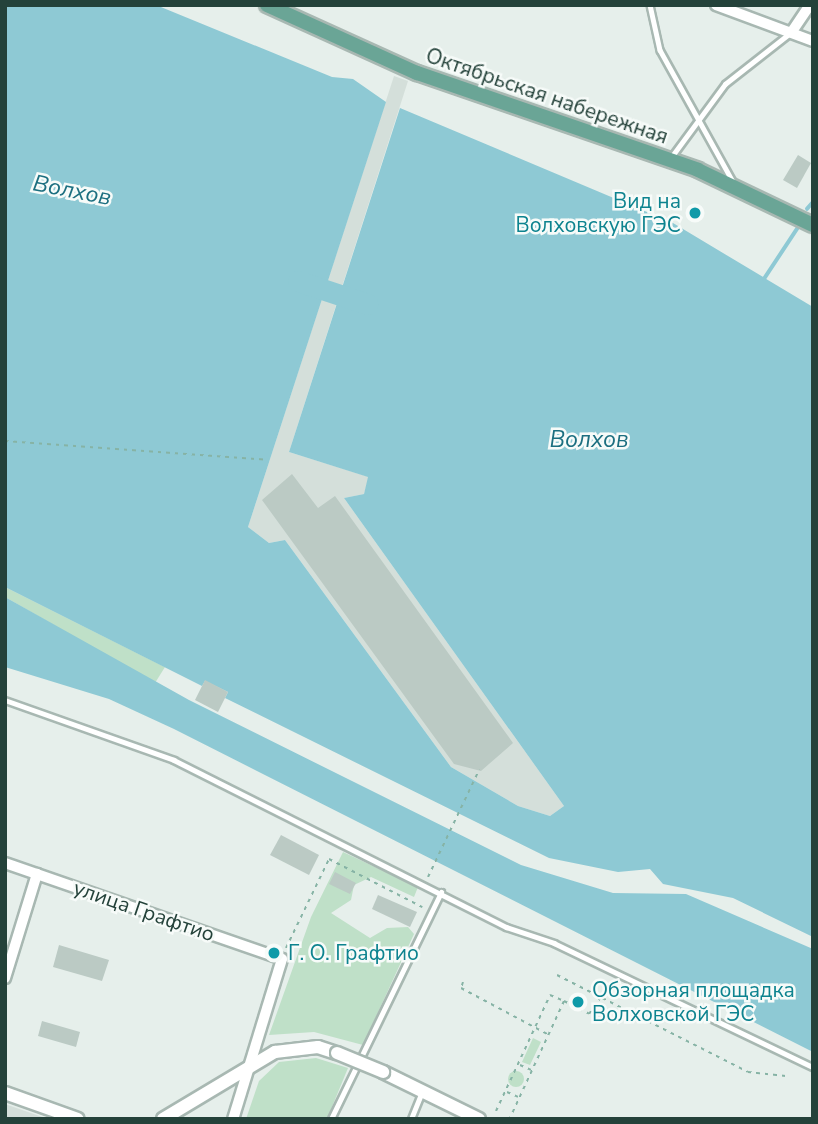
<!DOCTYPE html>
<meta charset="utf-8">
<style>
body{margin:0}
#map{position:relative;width:818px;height:1124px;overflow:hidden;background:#e6efeb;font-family:"Nunito Sans",sans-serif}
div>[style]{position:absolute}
.built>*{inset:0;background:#d4dfda}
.green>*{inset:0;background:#bfe0c8}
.round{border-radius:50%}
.water>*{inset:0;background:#8ec9d4}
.stream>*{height:3.5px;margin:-1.75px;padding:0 1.75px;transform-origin:1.75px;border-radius:1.75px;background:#8ec9d4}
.river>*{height:21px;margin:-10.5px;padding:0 10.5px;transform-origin:10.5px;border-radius:10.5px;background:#8ec9d4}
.building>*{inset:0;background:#bbcac4}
.path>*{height:2px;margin-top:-1px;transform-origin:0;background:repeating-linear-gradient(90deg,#86b3a5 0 3.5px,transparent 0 8.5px)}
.roads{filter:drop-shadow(2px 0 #a8b8b2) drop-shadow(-2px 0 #a8b8b2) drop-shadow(0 2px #a8b8b2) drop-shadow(0 -2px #a8b8b2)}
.service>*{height:4.5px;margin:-2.25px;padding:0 2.25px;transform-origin:2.25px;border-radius:2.25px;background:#fff}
.minor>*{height:10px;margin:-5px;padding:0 5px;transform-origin:5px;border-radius:5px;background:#fff}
.tertiary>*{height:12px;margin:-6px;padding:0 6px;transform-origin:6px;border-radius:6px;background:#fff}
.primary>*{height:14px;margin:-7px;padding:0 7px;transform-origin:7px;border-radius:7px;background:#6aa596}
.bridges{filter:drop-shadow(2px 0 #a8b8b2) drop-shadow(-2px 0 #a8b8b2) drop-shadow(0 2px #a8b8b2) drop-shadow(0 -2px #a8b8b2)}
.tertiary-bridge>*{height:12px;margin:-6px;padding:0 6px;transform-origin:6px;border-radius:6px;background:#fff}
.dots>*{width:19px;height:19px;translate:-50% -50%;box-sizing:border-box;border:4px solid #f7fbf9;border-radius:50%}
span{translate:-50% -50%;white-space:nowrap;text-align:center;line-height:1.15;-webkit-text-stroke:5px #f7fbf9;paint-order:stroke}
.street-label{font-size:21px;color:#24423a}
.culture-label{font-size:21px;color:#0d838f}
.right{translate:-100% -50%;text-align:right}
.left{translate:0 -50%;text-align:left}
.water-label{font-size:23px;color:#1c6f80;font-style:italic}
.frame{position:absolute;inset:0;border:7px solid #24423a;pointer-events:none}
</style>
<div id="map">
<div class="built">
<i style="clip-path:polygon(394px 76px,408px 81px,289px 452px,369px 477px,364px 494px,344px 498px,564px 806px,550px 816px,518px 806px,451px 767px,285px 540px,269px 543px,248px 527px)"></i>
<i style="clip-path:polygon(5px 1104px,48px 1119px,5px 1119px)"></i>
</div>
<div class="green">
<i style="clip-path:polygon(5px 587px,165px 667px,155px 683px,5px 597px)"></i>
<i style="clip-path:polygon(343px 852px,418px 887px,414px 897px,371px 877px,354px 885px,351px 900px,331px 913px,370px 938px,387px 928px,408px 927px,414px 934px,363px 1045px,314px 1032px,269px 1035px,311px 917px)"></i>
<i style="clip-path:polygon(533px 1038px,541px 1042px,530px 1065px,522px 1062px)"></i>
<i style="clip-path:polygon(316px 1058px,348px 1068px,327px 1119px,246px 1119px,259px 1081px,279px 1062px)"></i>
<i class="round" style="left:508px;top:1071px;width:16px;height:16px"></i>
</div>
<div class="water">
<i style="clip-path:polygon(5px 5px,156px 5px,332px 77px,353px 79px,386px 102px,248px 527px,269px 543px,285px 540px,451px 767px,518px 806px,550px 816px,564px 806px,344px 498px,364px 494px,368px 477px,289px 452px,400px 108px,673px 223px,813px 307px,813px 937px,733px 898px,663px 884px,650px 869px,618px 872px,549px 858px,225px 698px,228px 692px,205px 681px,202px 686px,5px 587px)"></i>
<i style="clip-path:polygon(5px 597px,189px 700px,521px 865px,613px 893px,686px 894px,813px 949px,813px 1052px,174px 729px,109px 699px,5px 667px)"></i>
</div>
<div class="stream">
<i style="left:807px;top:209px;width:9px;rotate:-49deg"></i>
<i style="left:764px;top:279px;width:60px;rotate:-56.6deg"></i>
</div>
<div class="river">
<i style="left:298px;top:281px;width:73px;rotate:18.4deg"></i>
</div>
<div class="building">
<i style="clip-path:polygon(798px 155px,811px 163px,797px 188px,783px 180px)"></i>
<i style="clip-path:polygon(292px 474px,318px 508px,335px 496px,513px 743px,481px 771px,454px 764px,262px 500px)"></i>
<i style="clip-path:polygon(205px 680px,228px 692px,218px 712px,195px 700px)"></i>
<i style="clip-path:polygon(281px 835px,319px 855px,309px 875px,270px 855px)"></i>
<i style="clip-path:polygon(335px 872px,356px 883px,350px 894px,329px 884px)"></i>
<i style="clip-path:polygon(378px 895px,417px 912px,410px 927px,372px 909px)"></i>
<i style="clip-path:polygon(59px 945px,109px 960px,102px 981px,53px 967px)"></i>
<i style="clip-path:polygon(42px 1021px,80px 1032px,76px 1047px,38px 1036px)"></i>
</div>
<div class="path">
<i style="left:5px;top:441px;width:263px;rotate:4.1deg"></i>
<i style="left:428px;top:877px;width:119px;rotate:-64.5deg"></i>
<i style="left:286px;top:948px;width:99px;rotate:-64.2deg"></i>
<i style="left:329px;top:859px;width:105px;rotate:27.3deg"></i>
<i style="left:557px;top:975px;width:214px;rotate:26.9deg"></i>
<i style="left:748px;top:1072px;width:38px;rotate:6deg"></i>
<i style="left:463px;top:982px;width:6px;rotate:108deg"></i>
<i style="left:461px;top:988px;width:98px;rotate:28.1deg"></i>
<i style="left:564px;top:1001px;width:28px;rotate:27deg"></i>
<i style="left:589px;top:1014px;width:19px;rotate:-55deg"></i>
<i style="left:520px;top:1065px;width:12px;rotate:24deg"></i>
<i style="left:507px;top:1092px;width:12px;rotate:24deg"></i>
<i style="left:496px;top:1111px;width:128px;rotate:-65deg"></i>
<i style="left:550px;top:995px;width:15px;rotate:23deg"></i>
<i style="left:564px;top:1001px;width:129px;rotate:114.8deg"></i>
</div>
<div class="roads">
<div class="service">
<i style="left:650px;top:5px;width:46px;rotate:77.5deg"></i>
<i style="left:660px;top:50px;width:149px;rotate:61deg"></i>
<i style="left:672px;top:156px;width:89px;rotate:-53.6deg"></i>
<i style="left:725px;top:84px;width:83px;rotate:-38.1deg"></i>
<i style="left:5px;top:700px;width:179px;rotate:19.5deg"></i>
<i style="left:174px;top:760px;width:372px;rotate:26.7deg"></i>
<i style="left:506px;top:927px;width:51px;rotate:18.4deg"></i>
<i style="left:554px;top:943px;width:287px;rotate:25.6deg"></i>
<i style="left:331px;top:1119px;width:252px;rotate:-64.1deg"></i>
<i style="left:411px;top:1119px;width:29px;rotate:-68deg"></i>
</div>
<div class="minor">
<i style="left:716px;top:5px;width:103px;rotate:20.4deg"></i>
<i style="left:793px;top:30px;width:30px;rotate:-56deg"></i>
<i style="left:5px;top:863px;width:293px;rotate:19.1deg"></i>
<i style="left:282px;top:959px;width:167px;rotate:107deg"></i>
<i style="left:5px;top:978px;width:109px;rotate:-72.9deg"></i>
</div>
<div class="tertiary">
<i style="left:383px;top:1072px;width:107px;rotate:26.1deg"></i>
<i style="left:5px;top:1093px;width:77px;rotate:19.6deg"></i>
<i style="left:163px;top:1119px;width:131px;rotate:-30.9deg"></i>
<i style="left:275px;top:1052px;width:43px;rotate:-6.6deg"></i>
<i style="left:318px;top:1047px;width:20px;rotate:18deg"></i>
</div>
<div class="primary">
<i style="left:267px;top:5px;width:165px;rotate:24.4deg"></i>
<i style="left:417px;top:73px;width:297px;rotate:19deg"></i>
<i style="left:698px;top:170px;width:127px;rotate:25.6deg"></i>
</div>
</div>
<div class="bridges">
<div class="tertiary-bridge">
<i style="left:337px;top:1053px;width:50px;rotate:22.4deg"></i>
</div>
</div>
<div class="dots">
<i style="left:695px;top:213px;background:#0f9aa8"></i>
<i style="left:274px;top:953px;background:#0f9aa8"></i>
<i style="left:578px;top:1002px;background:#0f9aa8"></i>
</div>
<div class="street-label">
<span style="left:547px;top:96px;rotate:19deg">Октябрьская набережная</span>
<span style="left:144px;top:911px;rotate:19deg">улица Графтио</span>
</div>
<div class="culture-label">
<span class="right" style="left:681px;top:213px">Вид на<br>Волховскую ГЭС</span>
<span class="left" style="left:288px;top:953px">Г. О. Графтио</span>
<span class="left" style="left:592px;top:1002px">Обзорная площадка<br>Волховской ГЭС</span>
</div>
<div class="water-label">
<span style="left:72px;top:191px;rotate:11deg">Волхов</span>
<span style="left:589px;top:440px">Волхов</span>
</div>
<div class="frame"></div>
</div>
